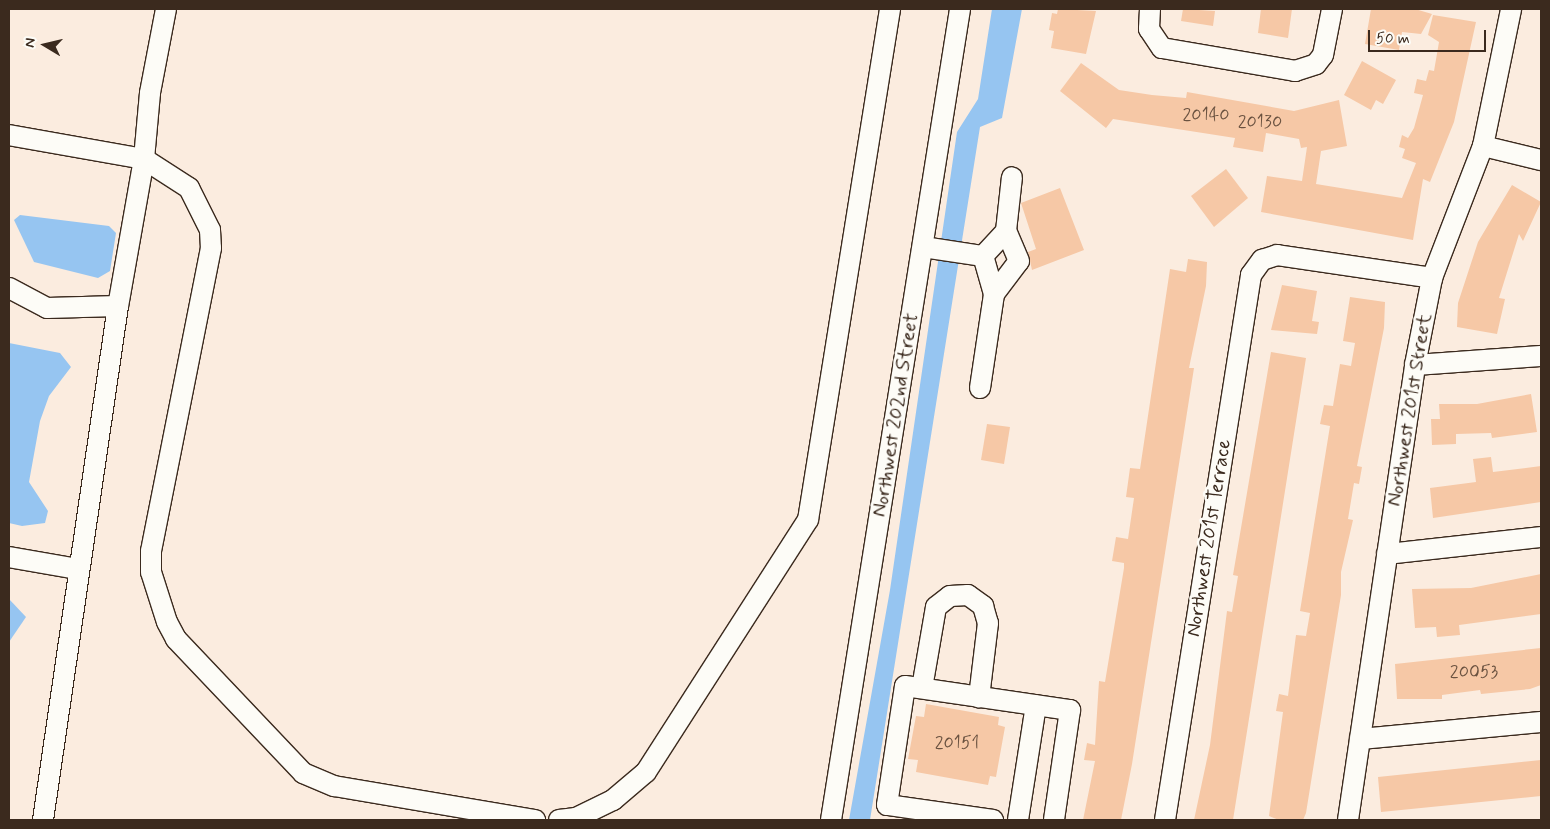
<!DOCTYPE html>
<style>
body{margin:0}
#map{position:relative;width:1550px;height:829px;overflow:hidden;background:#fbecdf;font-family:Mynerve,sans-serif}
div>[style]{position:absolute}
.water>*{inset:0;background:#96c5f1}
.building>*{inset:0;background:#f6c8a6}
.roads{filter:drop-shadow(1px 0 #3b2a1e) drop-shadow(-1px 0 #3b2a1e) drop-shadow(0 1px #3b2a1e) drop-shadow(0 -1px #3b2a1e)}
.minor>*{height:20px;margin:-10px;padding:0 10px;transform-origin:10px;border-radius:10px;background:#fdfcf7}
span{translate:-50% -50%;white-space:nowrap;text-align:center;line-height:1.15;-webkit-text-stroke:5px #fdfcf7;paint-order:stroke}
.number-label{font-size:18px;color:#6a5240}
.number-label span{-webkit-text-stroke-width:0}
.street-label{font-size:20px;color:#3b2a1e}
.frame{position:absolute;inset:0;border:10px solid #3b2a1e;pointer-events:none}
.north{position:absolute;left:20px;top:20px;width:50px;height:50px;-webkit-text-stroke:4px #fdfcf7;paint-order:stroke;rotate:279deg;font-size:14px;font-weight:700;line-height:20px;text-align:center;color:#3b2a1e}
.north::after{content:'';display:block;margin:auto;width:18px;height:22px;background:#3b2a1e;clip-path:polygon(50% 0,100% 100%,50% 72%,0 100%)}
.scale{position:absolute;left:1368px;top:30px;width:118px;height:22px;box-sizing:border-box;border:2px solid #3b2a1e;border-top:0;padding-left:6px;font-size:15px;line-height:18px;white-space:nowrap;color:#3b2a1e;-webkit-text-stroke:4px #fdfcf7;paint-order:stroke}
</style>
<div id="map">
<div class="water">
<i style="clip-path:polygon(992px 9px,1022px 9px,1002px 118px,980px 127px,870px 820px,849px 820px,890px 590px,957px 132px,978px 99px)"></i>
<i style="clip-path:polygon(20px 215px,109px 226px,116px 233px,110px 271px,98px 278px,34px 262px,14px 220px)"></i>
<i style="clip-path:polygon(9px 343px,60px 353px,71px 367px,49px 396px,40px 421px,29px 482px,48px 511px,45px 523px,22px 526px,9px 523px)"></i>
<i style="clip-path:polygon(9px 599px,26px 617px,9px 642px)"></i>
</div>
<div class="building">
<i style="clip-path:polygon(1058px 9px,1096px 11px,1086px 54px,1051px 48px,1054px 31px,1049px 30px,1052px 13px,1057px 14px)"></i>
<i style="clip-path:polygon(1183px 9px,1215px 11px,1213px 26px,1181px 21px)"></i>
<i style="clip-path:polygon(1261px 9px,1292px 9px,1288px 38px,1258px 33px)"></i>
<i style="clip-path:polygon(1371px 9px,1415px 9px,1432px 14px,1421px 34px,1402px 32px,1399px 50px,1365px 44px)"></i>
<i style="clip-path:polygon(1433px 15px,1476px 22px,1454px 122px,1430px 182px,1423px 179px,1413px 240px,1261px 212px,1267px 176px,1302px 181px,1307px 147px,1301px 148px,1299px 139px,1266px 133px,1263px 152px,1233px 147px,1235px 138px,1113px 119px,1106px 128px,1060px 91px,1081px 63px,1119px 90px,1152px 95px,1186px 98px,1187px 92px,1294px 111px,1339px 100px,1347px 146px,1321px 151px,1316px 184px,1402px 198px,1416px 163px,1402px 158px,1405px 149px,1399px 147px,1402px 135px,1408px 138px,1414px 128px,1423px 95px,1414px 93px,1417px 79px,1426px 81px,1429px 70px,1434px 71px,1439px 42px,1428px 35px)"></i>
<i style="clip-path:polygon(1362px 61px,1396px 80px,1383px 104px,1376px 100px,1371px 110px,1344px 95px)"></i>
<i style="clip-path:polygon(1226px 169px,1248px 198px,1214px 227px,1191px 196px)"></i>
<i style="clip-path:polygon(1512px 185px,1541px 202px,1523px 241px,1519px 234px,1499px 298px,1505px 299px,1497px 334px,1457px 327px,1458px 303px,1478px 242px)"></i>
<i style="clip-path:polygon(1060px 188px,1084px 250px,1032px 270px,1028px 252px,1036px 249px,1021px 203px)"></i>
<i style="clip-path:polygon(1188px 259px,1207px 262px,1206px 286px,1189px 368px,1194px 368px,1132px 764px,1121px 820px,1083px 820px,1095px 761px,1084px 760px,1087px 743px,1095px 745px,1099px 681px,1105px 682px,1124px 568px,1124px 563px,1112px 561px,1116px 537px,1128px 539px,1134px 498px,1126px 497px,1130px 468px,1140px 469px,1170px 269px,1186px 272px)"></i>
<i style="clip-path:polygon(1282px 285px,1317px 291px,1312px 321px,1319px 322px,1317px 334px,1271px 330px)"></i>
<i style="clip-path:polygon(1350px 297px,1385px 302px,1384px 328px,1357px 466px,1362px 467px,1359px 484px,1354px 483px,1348px 519px,1353px 520px,1341px 572px,1341px 595px,1306px 813px,1303px 820px,1279px 820px,1269px 816px,1283px 712px,1276px 711px,1279px 694px,1288px 696px,1296px 635px,1306px 636px,1310px 613px,1300px 611px,1330px 426px,1320px 424px,1324px 405px,1333px 406px,1340px 364px,1351px 366px,1355px 343px,1343px 341px)"></i>
<i style="clip-path:polygon(1271px 352px,1306px 358px,1233px 820px,1194px 820px,1210px 745px,1227px 611px,1232px 612px,1238px 576px,1233px 575px)"></i>
<i style="clip-path:polygon(1531px 394px,1537px 432px,1492px 438px,1491px 433px,1456px 434px,1456px 444px,1432px 445px,1431px 419px,1440px 419px,1439px 404px,1477px 404px)"></i>
<i style="clip-path:polygon(987px 424px,1010px 427px,1004px 464px,981px 460px)"></i>
<i style="clip-path:polygon(1491px 457px,1493px 472px,1541px 466px,1541px 502px,1433px 518px,1430px 488px,1476px 482px,1473px 459px)"></i>
<i style="clip-path:polygon(1541px 574px,1541px 614px,1459px 625px,1460px 635px,1437px 637px,1436px 627px,1415px 628px,1412px 589px,1471px 588px)"></i>
<i style="clip-path:polygon(1541px 648px,1541px 685px,1530px 689px,1481px 694px,1480px 690px,1442px 695px,1442px 699px,1397px 699px,1395px 664px)"></i>
<i style="clip-path:polygon(926px 704px,999px 717px,998px 725px,1005px 727px,996px 777px,990px 776px,988px 785px,916px 772px,918px 760px,908px 759px,916px 716px,924px 717px)"></i>
<i style="clip-path:polygon(1541px 760px,1541px 796px,1381px 812px,1378px 777px)"></i>
</div>
<div class="roads">
<div class="minor">
<i style="left:166px;top:9px;width:86px;rotate:100.8deg"></i>
<i style="left:150px;top:93px;width:66px;rotate:95.2deg"></i>
<i style="left:144px;top:159px;width:54px;rotate:32.8deg"></i>
<i style="left:189px;top:188px;width:47px;rotate:63.4deg"></i>
<i style="left:210px;top:230px;width:18px;rotate:87deg"></i>
<i style="left:211px;top:248px;width:309px;rotate:101.2deg"></i>
<i style="left:151px;top:551px;width:21px;rotate:90deg"></i>
<i style="left:151px;top:572px;width:52px;rotate:72.3deg"></i>
<i style="left:167px;top:622px;width:19px;rotate:62deg"></i>
<i style="left:176px;top:639px;width:185px;rotate:46.5deg"></i>
<i style="left:303px;top:773px;width:34px;rotate:23deg"></i>
<i style="left:334px;top:786px;width:204px;rotate:9.6deg"></i>
<i style="left:1150px;top:9px;width:20px;rotate:93deg"></i>
<i style="left:1149px;top:29px;width:23px;rotate:56deg"></i>
<i style="left:1162px;top:48px;width:135px;rotate:9.8deg"></i>
<i style="left:1295px;top:71px;width:22px;rotate:-18deg"></i>
<i style="left:1316px;top:64px;width:11px;rotate:-52deg"></i>
<i style="left:1323px;top:55px;width:47px;rotate:-78.9deg"></i>
<i style="left:9px;top:135px;width:137px;rotate:10.1deg"></i>
<i style="left:144px;top:159px;width:149px;rotate:100deg"></i>
<i style="left:118px;top:306px;width:71px;rotate:178.4deg"></i>
<i style="left:47px;top:308px;width:43px;rotate:-152.2deg"></i>
<i style="left:1483px;top:146px;width:60px;rotate:13.6deg"></i>
<i style="left:923px;top:247px;width:61px;rotate:8.5deg"></i>
<i style="left:983px;top:256px;width:34px;rotate:-47deg"></i>
<i style="left:1006px;top:231px;width:54px;rotate:-83.7deg"></i>
<i style="left:994px;top:294px;width:41px;rotate:-52.9deg"></i>
<i style="left:1019px;top:261px;width:33px;rotate:-113deg"></i>
<i style="left:1415px;top:365px;width:126px;rotate:-4.1deg"></i>
<i style="left:980px;top:388px;width:95px;rotate:-81.5deg"></i>
<i style="left:994px;top:294px;width:40px;rotate:-106deg"></i>
<i style="left:1387px;top:554px;width:155px;rotate:-6.3deg"></i>
<i style="left:9px;top:557px;width:69px;rotate:10deg"></i>
<i style="left:922px;top:688px;width:82px;rotate:-80.2deg"></i>
<i style="left:936px;top:607px;width:18px;rotate:-38deg"></i>
<i style="left:950px;top:596px;width:18px;rotate:-3deg"></i>
<i style="left:968px;top:595px;width:19px;rotate:36deg"></i>
<i style="left:983px;top:606px;width:18px;rotate:74deg"></i>
<i style="left:988px;top:623px;width:75px;rotate:96.9deg"></i>
<i style="left:1360px;top:739px;width:182px;rotate:-5.4deg"></i>
<i style="left:43px;top:820px;width:519px;rotate:-81.7deg"></i>
<i style="left:559px;top:820px;width:17px;rotate:-7deg"></i>
<i style="left:576px;top:818px;width:41px;rotate:-25.9deg"></i>
<i style="left:613px;top:800px;width:43px;rotate:-40.3deg"></i>
<i style="left:646px;top:772px;width:300px;rotate:-57.3deg"></i>
<i style="left:808px;top:520px;width:518px;rotate:-80.88deg"></i>
<i style="left:831px;top:820px;width:821px;rotate:-80.96deg"></i>
<i style="left:993px;top:820px;width:107px;rotate:-171.9deg"></i>
<i style="left:887px;top:805px;width:120px;rotate:-81.4deg"></i>
<i style="left:905px;top:686px;width:167px;rotate:8.3deg"></i>
<i style="left:1070px;top:710px;width:111px;rotate:98.3deg"></i>
<i style="left:1018px;top:820px;width:116px;rotate:-81.1deg"></i>
<i style="left:1165px;top:820px;width:552px;rotate:-81.03deg"></i>
<i style="left:1251px;top:275px;width:19px;rotate:-54deg"></i>
<i style="left:1262px;top:260px;width:16px;rotate:-18deg"></i>
<i style="left:1277px;top:255px;width:157px;rotate:8.4deg"></i>
<i style="left:1348px;top:820px;width:460px;rotate:-81.6deg"></i>
<i style="left:1415px;top:365px;width:89px;rotate:-78.9deg"></i>
<i style="left:1432px;top:278px;width:142px;rotate:-68.9deg"></i>
<i style="left:1483px;top:146px;width:140px;rotate:-78.4deg"></i>
</div>
</div>
<div class="number-label">
<span style="left:1206px;top:115px">20140</span>
<span style="left:1260px;top:122px">20130</span>
<span style="left:1474px;top:672px">20053</span>
<span style="left:957px;top:743px">20151</span>
</div>
<div class="street-label">
<span style="left:1410px;top:410px;rotate:-81deg">Northwest 201st Street</span>
<span style="left:896px;top:415px;rotate:-81deg">Northwest 202nd Street</span>
<span style="left:1209px;top:538px;rotate:-81deg">Northwest 201st Terrace</span>
</div>
<div class="frame"></div>
<div class="north">N</div>
<div class="scale">50 m</div>
</div>
